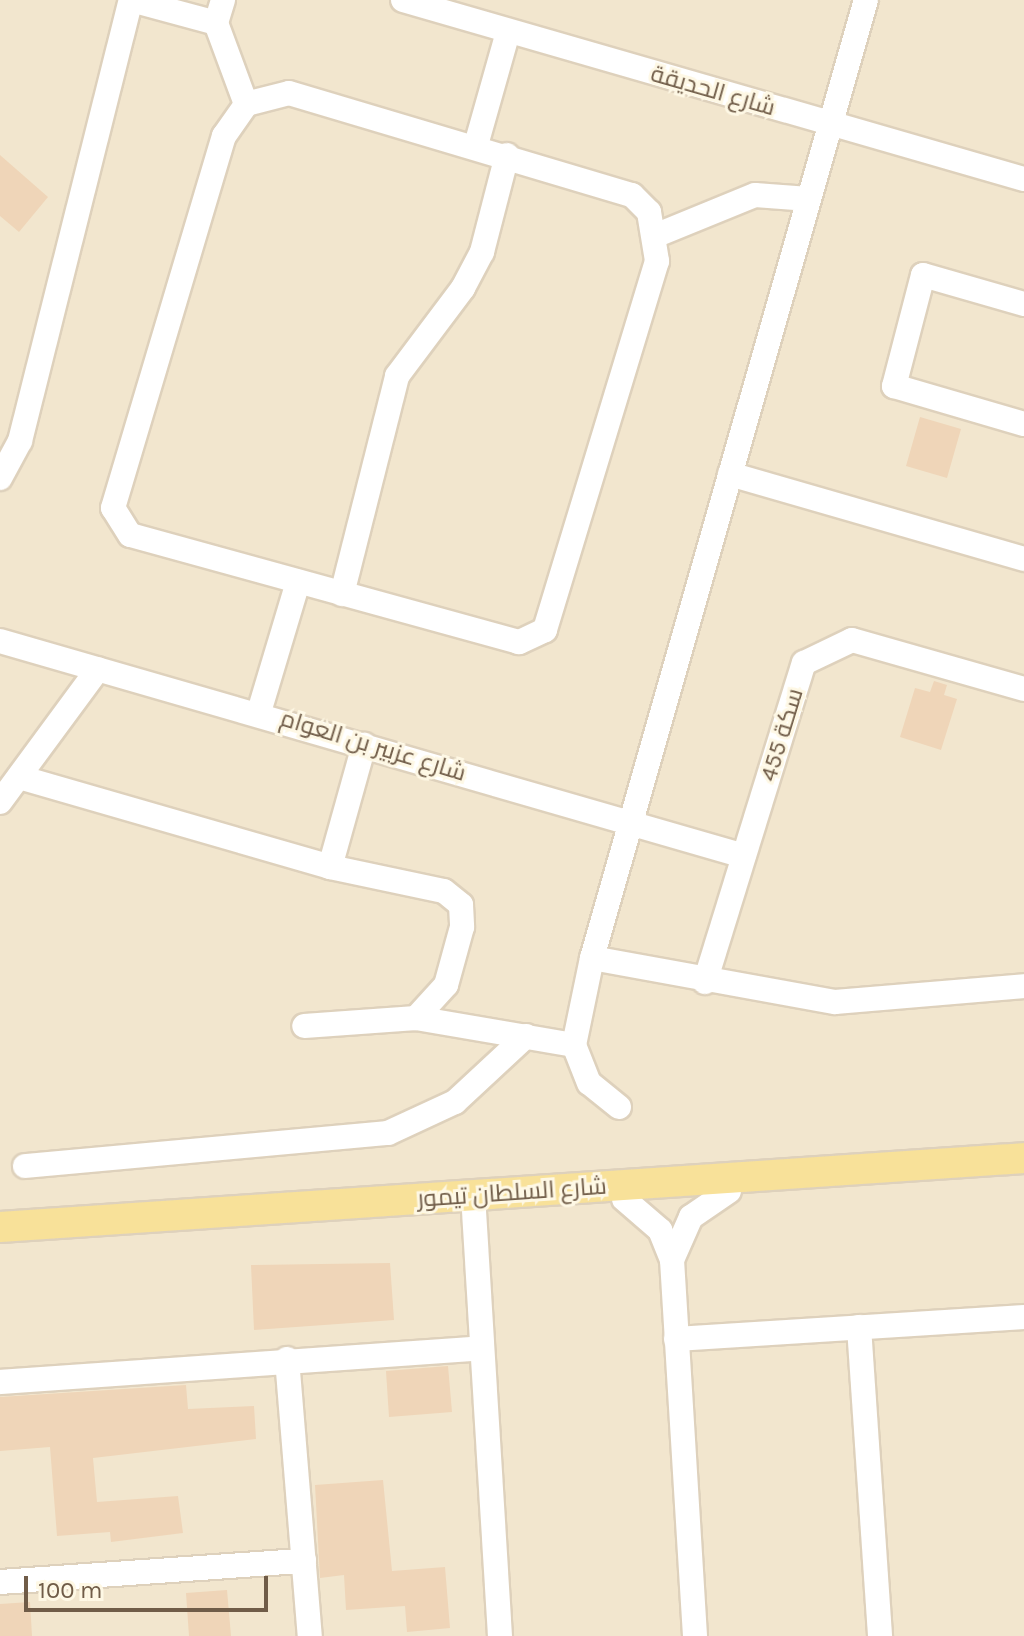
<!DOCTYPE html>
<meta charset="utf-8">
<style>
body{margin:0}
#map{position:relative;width:1024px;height:1636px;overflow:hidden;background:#fbf4e0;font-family:Karla,Cairo,sans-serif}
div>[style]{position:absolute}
.residential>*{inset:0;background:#f2e6ce}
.building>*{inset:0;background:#efd5b8}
.roads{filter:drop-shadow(2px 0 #ded1bc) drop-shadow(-2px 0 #ded1bc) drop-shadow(0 2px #ded1bc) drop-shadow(0 -2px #ded1bc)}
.minor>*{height:24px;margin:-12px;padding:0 12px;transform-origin:12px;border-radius:12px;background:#fff}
.major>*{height:30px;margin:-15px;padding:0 15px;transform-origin:15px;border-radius:15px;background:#f8e199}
span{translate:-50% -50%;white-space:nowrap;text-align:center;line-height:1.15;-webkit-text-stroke:6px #fef8e5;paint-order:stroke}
.street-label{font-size:24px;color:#705c48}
.scale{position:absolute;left:24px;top:1576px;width:244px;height:36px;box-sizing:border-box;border:4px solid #705c48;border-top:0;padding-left:10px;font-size:24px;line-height:28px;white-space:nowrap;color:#705c48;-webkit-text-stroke:6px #fef8e5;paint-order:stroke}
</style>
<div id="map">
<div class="residential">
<i style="clip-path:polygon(0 0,1024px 0,1024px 1636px,0 1636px)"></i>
</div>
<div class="building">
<i style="clip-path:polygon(0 155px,48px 197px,19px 232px,0 216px)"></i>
<i style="clip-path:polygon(920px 417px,961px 429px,947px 478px,906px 466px)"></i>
<i style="clip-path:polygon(934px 681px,947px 685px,944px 695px,957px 699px,941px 750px,900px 737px,915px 688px,930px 692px)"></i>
<i style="clip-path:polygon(390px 1263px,394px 1320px,254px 1330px,251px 1265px)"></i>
<i style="clip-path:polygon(448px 1366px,452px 1412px,389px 1417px,386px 1371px)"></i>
<i style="clip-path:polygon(186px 1385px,188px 1409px,254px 1406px,256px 1439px,93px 1458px,97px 1502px,178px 1496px,183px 1533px,111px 1542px,110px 1532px,57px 1536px,50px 1447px,0 1451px,0 1397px)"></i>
<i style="clip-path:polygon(383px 1480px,392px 1571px,445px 1567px,450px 1628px,407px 1632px,405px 1606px,346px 1610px,344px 1575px,320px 1578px,315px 1485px)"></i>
<i style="clip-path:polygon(227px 1590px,231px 1636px,189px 1636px,186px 1593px)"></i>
<i style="clip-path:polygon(30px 1602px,32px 1636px,0 1636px,0 1604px)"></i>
</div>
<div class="roads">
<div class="minor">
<i style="left:131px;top:0;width:88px;rotate:15.1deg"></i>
<i style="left:223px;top:0;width:24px;rotate:107deg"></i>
<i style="left:216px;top:23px;width:86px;rotate:69.7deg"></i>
<i style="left:403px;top:0;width:646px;rotate:16.08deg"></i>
<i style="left:289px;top:93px;width:358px;rotate:16.6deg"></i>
<i style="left:632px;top:195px;width:24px;rotate:45deg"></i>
<i style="left:649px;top:212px;width:50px;rotate:80.7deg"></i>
<i style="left:657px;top:261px;width:386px;rotate:106.9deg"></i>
<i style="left:545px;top:630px;width:29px;rotate:155deg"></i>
<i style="left:519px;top:642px;width:403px;rotate:-164.6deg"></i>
<i style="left:130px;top:535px;width:32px;rotate:-122deg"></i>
<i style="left:113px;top:508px;width:388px;rotate:-73.4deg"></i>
<i style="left:224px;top:136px;width:39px;rotate:-55deg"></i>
<i style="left:246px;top:104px;width:44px;rotate:-14.3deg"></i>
<i style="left:476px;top:145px;width:117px;rotate:-74.2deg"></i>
<i style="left:657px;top:235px;width:106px;rotate:-22.2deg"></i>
<i style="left:755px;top:195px;width:54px;rotate:4.2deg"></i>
<i style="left:1024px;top:304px;width:105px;rotate:-164deg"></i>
<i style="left:923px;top:275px;width:115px;rotate:104.6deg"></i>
<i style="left:894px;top:386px;width:135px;rotate:16.3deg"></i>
<i style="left:730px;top:474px;width:306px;rotate:16.1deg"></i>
<i style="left:0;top:478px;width:42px;rotate:-61.6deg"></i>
<i style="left:20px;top:441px;width:455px;rotate:-75.9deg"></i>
<i style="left:342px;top:594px;width:225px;rotate:-75.8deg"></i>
<i style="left:397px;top:376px;width:110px;rotate:-53.1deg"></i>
<i style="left:463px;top:288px;width:41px;rotate:-62.2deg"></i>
<i style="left:482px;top:252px;width:100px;rotate:-75.5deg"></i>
<i style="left:0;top:641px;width:774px;rotate:16.12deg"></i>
<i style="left:259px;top:712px;width:136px;rotate:-73.3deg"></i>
<i style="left:19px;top:777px;width:324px;rotate:16.1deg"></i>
<i style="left:330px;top:867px;width:116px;rotate:11.9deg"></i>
<i style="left:444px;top:891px;width:22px;rotate:39deg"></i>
<i style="left:461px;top:905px;width:22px;rotate:87deg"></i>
<i style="left:462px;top:927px;width:60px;rotate:105.4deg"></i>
<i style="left:446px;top:985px;width:45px;rotate:132.3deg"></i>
<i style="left:416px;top:1018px;width:112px;rotate:175.9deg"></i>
<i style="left:0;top:802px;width:165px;rotate:-53.6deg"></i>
<i style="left:330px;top:867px;width:127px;rotate:-74.4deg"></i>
<i style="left:592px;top:958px;width:247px;rotate:10.3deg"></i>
<i style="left:835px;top:1002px;width:190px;rotate:-4.8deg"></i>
<i style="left:705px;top:982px;width:334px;rotate:-72.8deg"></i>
<i style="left:804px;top:663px;width:53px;rotate:-25.6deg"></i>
<i style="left:852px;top:640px;width:179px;rotate:15.9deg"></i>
<i style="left:416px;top:1018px;width:160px;rotate:9.7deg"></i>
<i style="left:619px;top:1107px;width:38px;rotate:-141deg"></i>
<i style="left:589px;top:1083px;width:41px;rotate:-111.5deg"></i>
<i style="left:574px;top:1045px;width:89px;rotate:-78.3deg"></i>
<i style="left:592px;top:958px;width:996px;rotate:-74.04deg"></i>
<i style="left:25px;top:1166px;width:364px;rotate:-5.2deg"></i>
<i style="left:388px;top:1133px;width:74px;rotate:-24.8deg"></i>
<i style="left:455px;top:1102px;width:97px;rotate:-42.9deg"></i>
<i style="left:624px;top:1199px;width:48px;rotate:40.7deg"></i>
<i style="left:660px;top:1230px;width:32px;rotate:68deg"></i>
<i style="left:474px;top:1211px;width:426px;rotate:86.5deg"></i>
<i style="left:859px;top:1327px;width:310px;rotate:86.1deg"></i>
<i style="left:676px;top:1339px;width:349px;rotate:-3.6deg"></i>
<i style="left:287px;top:1359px;width:278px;rotate:85.3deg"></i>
<i style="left:0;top:1382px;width:482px;rotate:-4deg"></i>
<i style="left:0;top:1582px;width:305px;rotate:-4deg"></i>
<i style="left:695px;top:1636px;width:377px;rotate:-93.5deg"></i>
<i style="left:672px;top:1260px;width:47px;rotate:-66.2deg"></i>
<i style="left:691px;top:1217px;width:46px;rotate:-34.4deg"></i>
</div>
<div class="major">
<i style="left:0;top:1227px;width:1026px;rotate:-3.85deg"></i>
</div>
</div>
<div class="street-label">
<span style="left:713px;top:91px;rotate:16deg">شارع الحديقة</span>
<span style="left:782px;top:735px;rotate:-73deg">سكة 455</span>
<span style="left:373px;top:746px;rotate:17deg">شارع عزبير بن العوام</span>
<span style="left:512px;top:1193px;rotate:-4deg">شارع السلطان تيمور</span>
</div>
<div class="scale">100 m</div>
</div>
